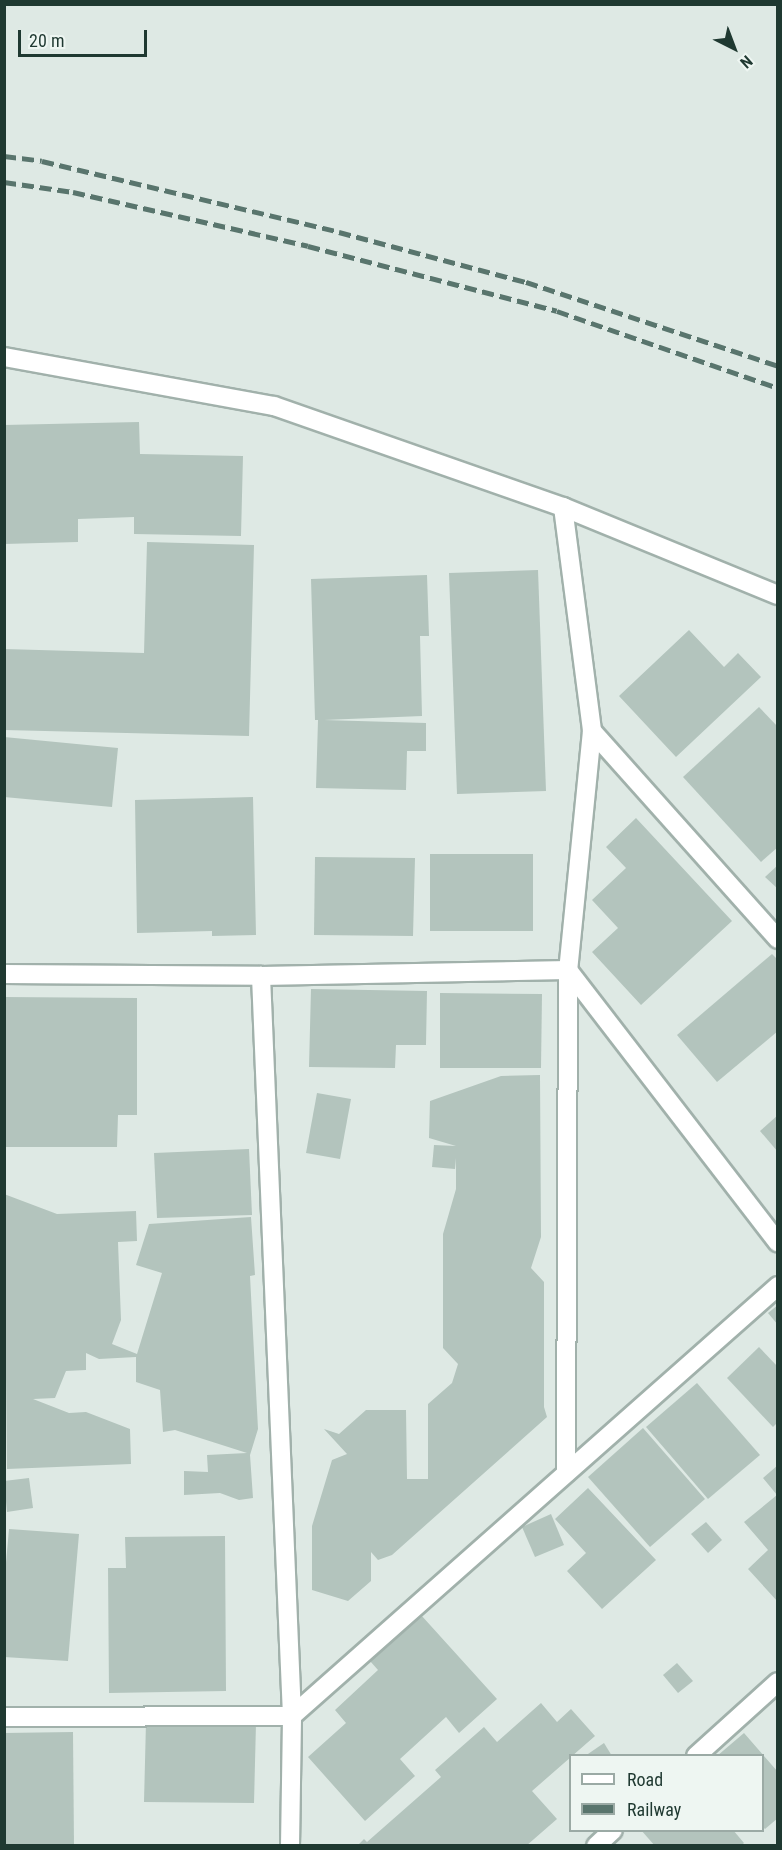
<!DOCTYPE html>
<style>
body{margin:0}
#map{position:relative;width:782px;height:1850px;overflow:hidden;background:#dee9e4;font-family:"Roboto Condensed",sans-serif}
div>[style]{position:absolute}
.building>*{inset:0;background:#b3c4bd}
.roads{filter:drop-shadow(2px 0 #a1b1ab) drop-shadow(-2px 0 #a1b1ab) drop-shadow(0 2px #a1b1ab) drop-shadow(0 -2px #a1b1ab)}
.street>*{height:18px;margin:-9px;padding:0 9px;transform-origin:9px;border-radius:9px;background:#fff}
.rail>*{height:4.5px;margin-top:-2.25px;transform-origin:0;background:repeating-linear-gradient(90deg,#59756d 0 12px,transparent 0 18px)}
span{translate:-50% -50%;white-space:nowrap;text-align:center;line-height:1.15;-webkit-text-stroke:4.5px #eef6f2;paint-order:stroke}
.frame{position:absolute;inset:0;border:6px solid #1f3931;pointer-events:none}
.legend{position:absolute;left:569px;top:1754px;width:195px;height:78px;box-sizing:border-box;background:#eef6f2;border:2px solid #9baaa5;margin:0;padding:8px 10px;list-style:none;font-size:18px;color:#1f3931}
.legend li{display:flex;align-items:center;gap:12px;height:30px}
.legend b{width:30px;border:2px solid #9baaa5}
.north{position:absolute;left:704px;top:18px;width:60px;height:60px;-webkit-text-stroke:4px #eef6f2;paint-order:stroke;rotate:138deg;font-size:16px;font-weight:700;line-height:24px;text-align:center;color:#1f3931}
.north::after{content:'';display:block;margin:auto;width:21px;height:27px;background:#1f3931;clip-path:polygon(50% 0,100% 100%,50% 72%,0 100%)}
.scale{position:absolute;left:18px;top:30px;width:129px;height:27px;box-sizing:border-box;border:3px solid #1f3931;border-top:0;padding-left:8px;font-size:18px;line-height:21px;white-space:nowrap;color:#1f3931;-webkit-text-stroke:4px #eef6f2;paint-order:stroke}
</style>
<div id="map">
<div class="building">
<i style="clip-path:polygon(139px 422px,140px 454px,243px 456px,241px 536px,134px 534px,134px 517px,78px 519px,78px 542px,4px 544px,4px 425px)"></i>
<i style="clip-path:polygon(147px 542px,254px 545px,249px 736px,4px 730px,4px 649px,144px 653px)"></i>
<i style="clip-path:polygon(538px 570px,546px 791px,457px 794px,449px 573px)"></i>
<i style="clip-path:polygon(427px 575px,429px 636px,420px 636px,422px 716px,324px 720px,426px 723px,426px 751px,407px 751px,406px 790px,316px 788px,318px 720px,315px 720px,311px 579px)"></i>
<i style="clip-path:polygon(689px 630px,724px 667px,738px 653px,761px 677px,676px 757px,619px 696px)"></i>
<i style="clip-path:polygon(759px 707px,778px 727px,778px 847px,761px 862px,683px 777px)"></i>
<i style="clip-path:polygon(4px 737px,118px 748px,112px 807px,4px 797px)"></i>
<i style="clip-path:polygon(253px 797px,256px 935px,212px 936px,212px 931px,137px 933px,135px 800px)"></i>
<i style="clip-path:polygon(636px 818px,732px 921px,641px 1005px,592px 952px,618px 928px,592px 900px,626px 868px,606px 847px)"></i>
<i style="clip-path:polygon(430px 854px,533px 854px,533px 931px,430px 931px)"></i>
<i style="clip-path:polygon(315px 857px,415px 858px,413px 936px,314px 935px)"></i>
<i style="clip-path:polygon(778px 865px,778px 889px,765px 877px)"></i>
<i style="clip-path:polygon(772px 954px,778px 960px,778px 1031px,717px 1082px,677px 1035px)"></i>
<i style="clip-path:polygon(311px 989px,427px 991px,426px 1045px,396px 1045px,395px 1068px,309px 1067px)"></i>
<i style="clip-path:polygon(440px 993px,542px 994px,541px 1068px,440px 1068px)"></i>
<i style="clip-path:polygon(4px 997px,137px 998px,137px 1115px,118px 1115px,117px 1147px,4px 1147px)"></i>
<i style="clip-path:polygon(540px 1075px,541px 1237px,531px 1268px,544px 1282px,544px 1407px,547px 1417px,392px 1555px,378px 1560px,371px 1552px,371px 1581px,348px 1601px,312px 1590px,312px 1526px,332px 1460px,347px 1454px,324px 1429px,339px 1434px,366px 1410px,406px 1410px,407px 1479px,428px 1479px,428px 1404px,452px 1383px,458px 1364px,443px 1348px,443px 1234px,456px 1189px,456px 1158px,455px 1169px,432px 1167px,434px 1145px,456px 1146px,429px 1138px,430px 1101px,501px 1076px)"></i>
<i style="clip-path:polygon(317px 1093px,351px 1099px,340px 1159px,306px 1153px)"></i>
<i style="clip-path:polygon(778px 1115px,778px 1152px,760px 1131px)"></i>
<i style="clip-path:polygon(249px 1149px,252px 1215px,157px 1218px,154px 1153px)"></i>
<i style="clip-path:polygon(4px 1194px,57px 1214px,136px 1211px,137px 1241px,118px 1242px,121px 1320px,112px 1344px,137px 1354px,162px 1273px,136px 1265px,149px 1224px,251px 1217px,255px 1275px,250px 1276px,258px 1429px,250px 1455px,253px 1498px,239px 1500px,220px 1493px,184px 1495px,184px 1471px,208px 1472px,207px 1455px,247px 1453px,175px 1430px,163px 1432px,160px 1390px,136px 1382px,136px 1357px,99px 1359px,86px 1353px,86px 1370px,66px 1371px,55px 1398px,33px 1399px,69px 1413px,86px 1412px,130px 1429px,131px 1464px,7px 1469px)"></i>
<i style="clip-path:polygon(778px 1305px,778px 1325px,768px 1313px)"></i>
<i style="clip-path:polygon(759px 1347px,778px 1367px,778px 1422px,773px 1427px,727px 1378px)"></i>
<i style="clip-path:polygon(697px 1383px,760px 1455px,708px 1499px,646px 1427px)"></i>
<i style="clip-path:polygon(643px 1428px,705px 1499px,650px 1547px,588px 1477px)"></i>
<i style="clip-path:polygon(778px 1465px,778px 1602px,748px 1569px,768px 1550px,744px 1522px,777px 1495px,763px 1478px)"></i>
<i style="clip-path:polygon(29px 1478px,33px 1508px,7px 1512px,4px 1481px)"></i>
<i style="clip-path:polygon(588px 1488px,656px 1560px,602px 1609px,567px 1571px,586px 1553px,555px 1519px)"></i>
<i style="clip-path:polygon(551px 1514px,564px 1545px,535px 1557px,522px 1527px)"></i>
<i style="clip-path:polygon(706px 1522px,722px 1540px,708px 1553px,691px 1534px)"></i>
<i style="clip-path:polygon(9px 1529px,79px 1534px,68px 1661px,4px 1657px,4px 1585px)"></i>
<i style="clip-path:polygon(225px 1536px,226px 1691px,109px 1693px,108px 1568px,126px 1568px,125px 1537px)"></i>
<i style="clip-path:polygon(421px 1615px,497px 1699px,459px 1733px,446px 1717px,400px 1759px,415px 1776px,365px 1821px,308px 1757px,346px 1723px,335px 1710px,378px 1670px,370px 1661px)"></i>
<i style="clip-path:polygon(677px 1663px,693px 1681px,678px 1693px,663px 1675px)"></i>
<i style="clip-path:polygon(541px 1703px,557px 1722px,571px 1709px,595px 1736px,532px 1791px,557px 1819px,526px 1846px,357px 1846px,364px 1839px,367px 1842px,441px 1777px,435px 1770px,484px 1727px,497px 1742px)"></i>
<i style="clip-path:polygon(146px 1722px,256px 1723px,254px 1803px,144px 1802px)"></i>
<i style="clip-path:polygon(73px 1732px,74px 1846px,4px 1846px,4px 1733px)"></i>
<i style="clip-path:polygon(744px 1733px,778px 1772px,778px 1818px,765px 1829px,762px 1826px,762px 1756px,717px 1756px)"></i>
<i style="clip-path:polygon(604px 1743px,612px 1756px,585px 1756px)"></i>
<i style="clip-path:polygon(641px 1830px,733px 1830px,744px 1843px,741px 1846px,655px 1846px)"></i>
</div>
<div class="roads">
<div class="street">
<i style="left:4px;top:357px;width:274px;rotate:10.3deg"></i>
<i style="left:274px;top:406px;width:306px;rotate:19.3deg"></i>
<i style="left:563px;top:507px;width:232px;rotate:22.3deg"></i>
<i style="left:563px;top:507px;width:226px;rotate:82.6deg"></i>
<i style="left:592px;top:731px;width:240px;rotate:95.7deg"></i>
<i style="left:568px;top:970px;width:503px;rotate:90.23deg"></i>
<i style="left:592px;top:731px;width:279px;rotate:48.2deg"></i>
<i style="left:4px;top:974px;width:257px;rotate:0.4deg"></i>
<i style="left:261px;top:976px;width:307px;rotate:-1.1deg"></i>
<i style="left:568px;top:970px;width:344px;rotate:52.4deg"></i>
<i style="left:4px;top:1717px;width:288px;rotate:-0.2deg"></i>
<i style="left:292px;top:1716px;width:741px;rotate:-92.4deg"></i>
<i style="left:696px;top:1756px;width:110px;rotate:-42.1deg"></i>
<i style="left:290px;top:1846px;width:130px;rotate:-89.1deg"></i>
<i style="left:292px;top:1716px;width:649px;rotate:-41.5deg"></i>
<i style="left:596px;top:1846px;width:23px;rotate:-43deg"></i>
</div>
</div>
<div class="rail">
<i style="left:4px;top:156px;width:38px;rotate:7deg"></i>
<i style="left:42px;top:161px;width:305px;rotate:13.4deg"></i>
<i style="left:339px;top:232px;width:194px;rotate:15deg"></i>
<i style="left:526px;top:282px;width:266px;rotate:18.4deg"></i>
<i style="left:4px;top:182px;width:70px;rotate:8.2deg"></i>
<i style="left:73px;top:192px;width:241px;rotate:12.9deg"></i>
<i style="left:308px;top:246px;width:257px;rotate:14.6deg"></i>
<i style="left:557px;top:311px;width:234px;rotate:19.2deg"></i>
</div>
<div class="frame"></div>
<ul class="legend">
<li><b style="height:8px;background:#fff"></b>Road</li>
<li><b style="height:8px;background:#59756d"></b>Railway</li>
</ul>
<div class="north">N</div>
<div class="scale">20 m</div>
</div>
